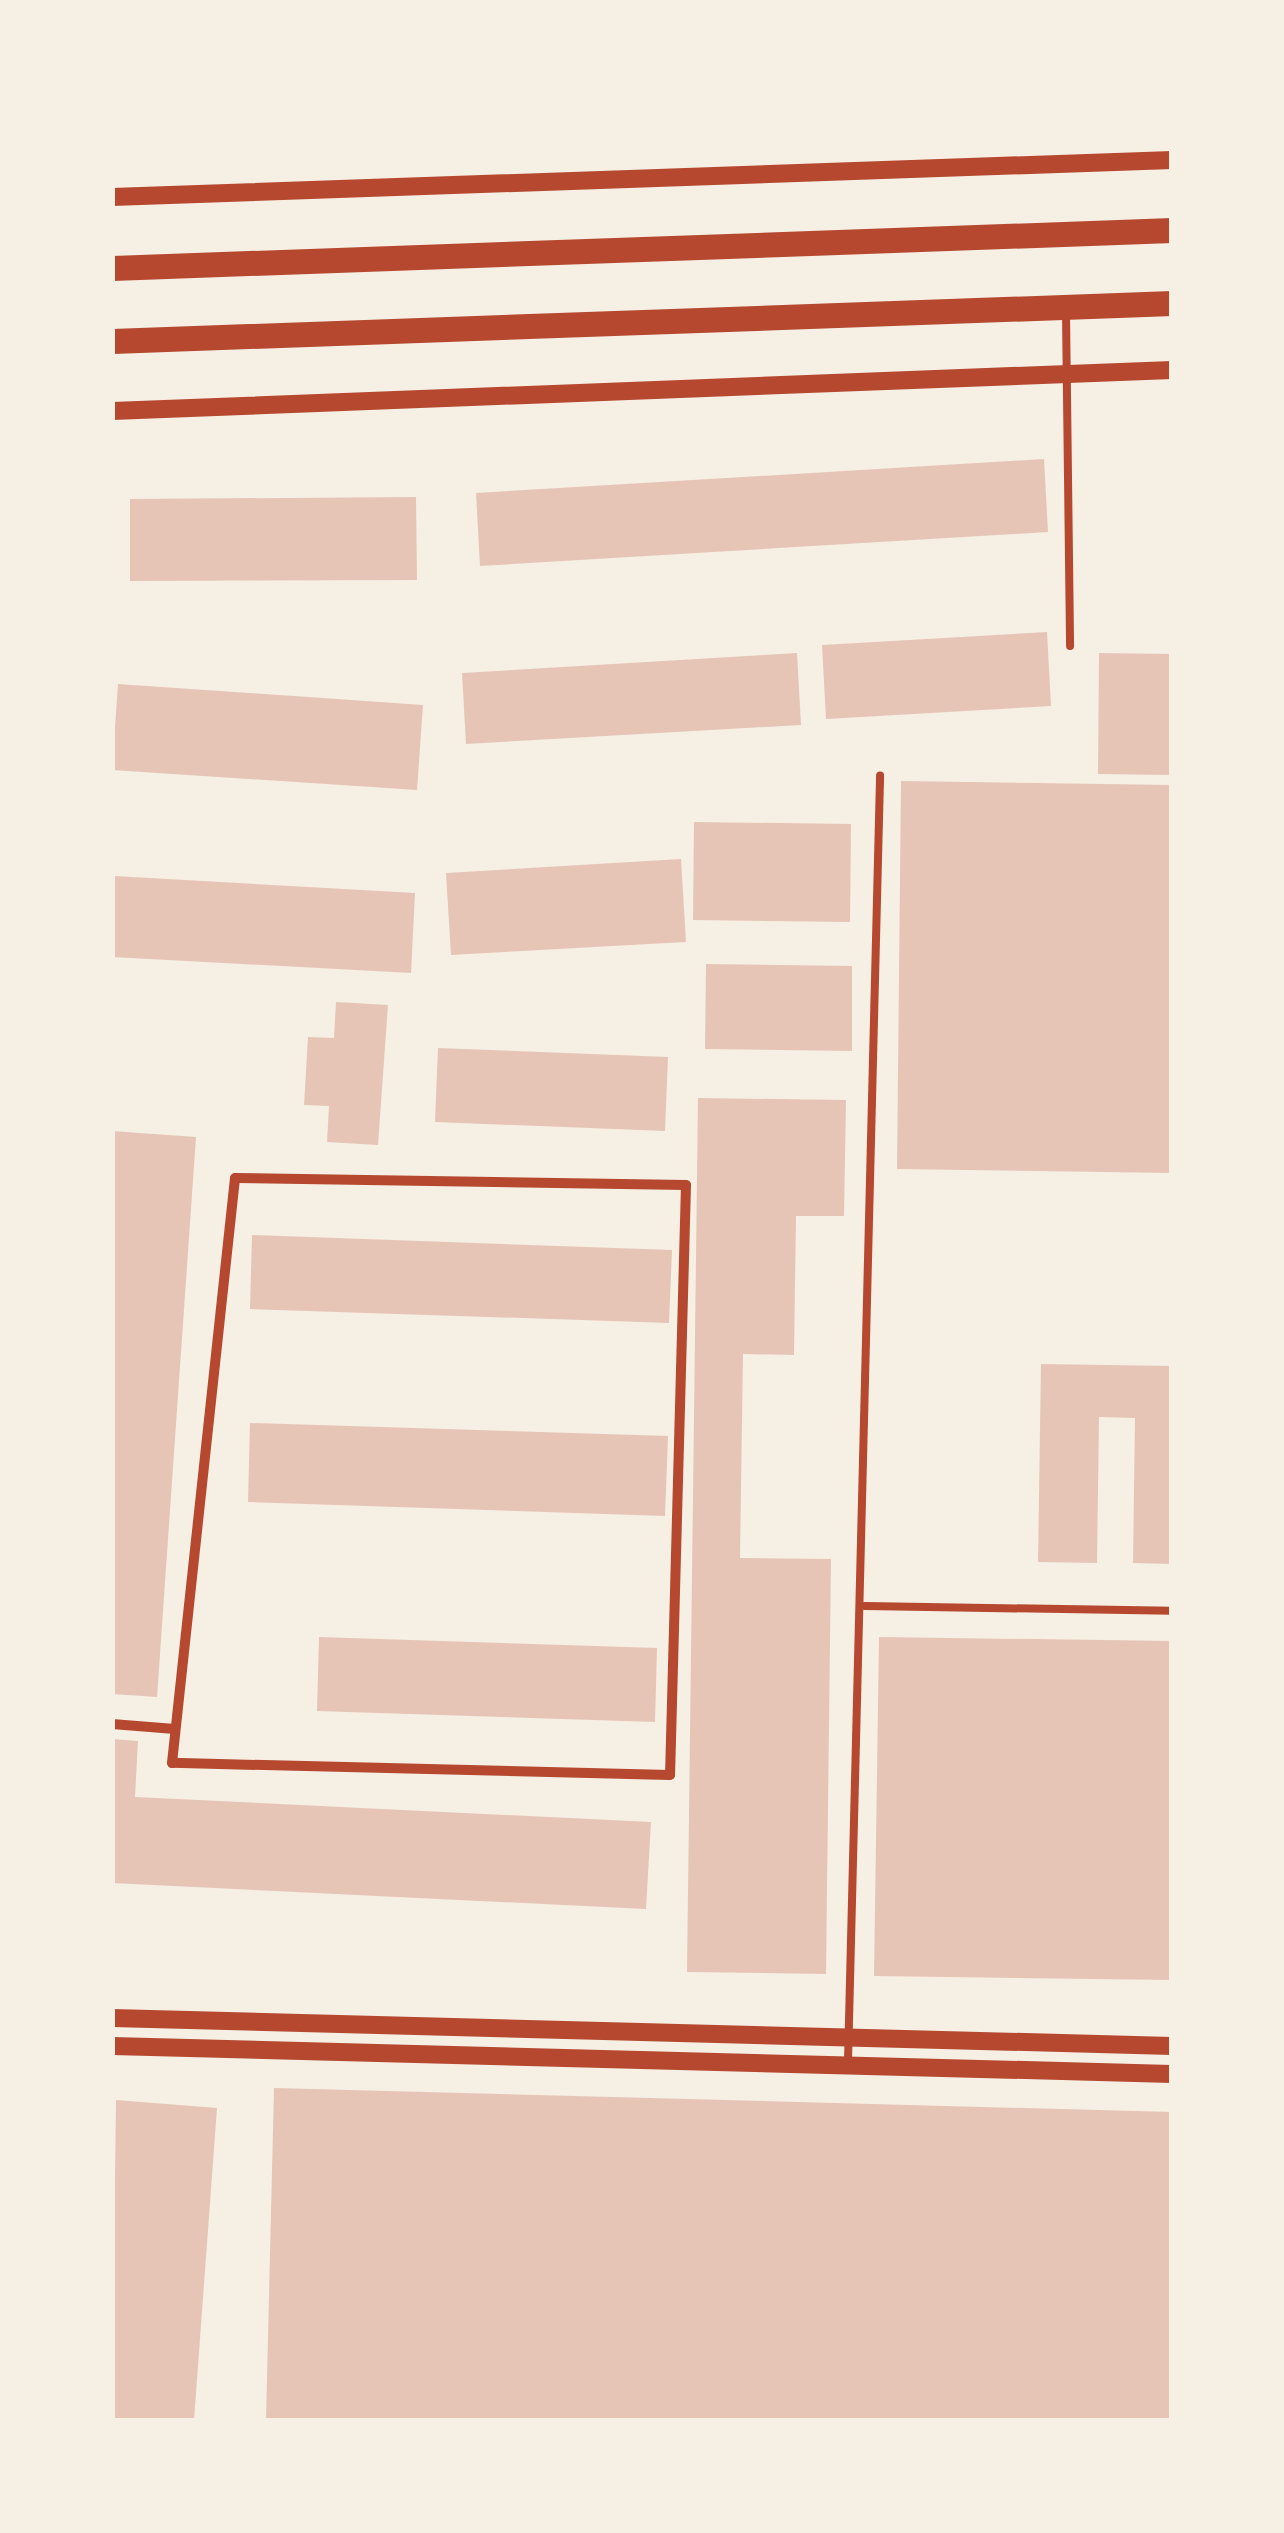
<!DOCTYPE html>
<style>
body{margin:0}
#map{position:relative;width:1284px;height:2533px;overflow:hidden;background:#f6efe4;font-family:"Times New Roman",serif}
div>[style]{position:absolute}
.building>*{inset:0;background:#e6c5b7}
.service>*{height:8px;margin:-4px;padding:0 4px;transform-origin:4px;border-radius:4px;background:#b5482f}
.minor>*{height:10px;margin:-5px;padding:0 5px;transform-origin:5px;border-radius:5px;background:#b5482f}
.tertiary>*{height:18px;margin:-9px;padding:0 9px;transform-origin:9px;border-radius:9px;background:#b5482f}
.primary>*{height:25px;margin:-12.5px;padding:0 12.5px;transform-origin:12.5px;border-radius:12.5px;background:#b5482f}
span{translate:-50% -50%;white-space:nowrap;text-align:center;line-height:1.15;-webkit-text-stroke:10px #f6efe4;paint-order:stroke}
.frame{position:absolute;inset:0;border:115px solid #f6efe4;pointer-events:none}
</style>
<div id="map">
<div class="building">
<i style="clip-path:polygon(1044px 459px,1048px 532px,480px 566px,476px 493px)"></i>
<i style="clip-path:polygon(416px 497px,417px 580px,130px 581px,130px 499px)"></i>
<i style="clip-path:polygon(1047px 632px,1051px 706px,826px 719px,822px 645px)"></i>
<i style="clip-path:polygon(797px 653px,801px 725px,466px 744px,462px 673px)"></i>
<i style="clip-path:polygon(1099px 653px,1172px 654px,1172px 775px,1098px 774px)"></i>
<i style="clip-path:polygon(118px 684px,423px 705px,417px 790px,112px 770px)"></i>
<i style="clip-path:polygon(901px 781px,1172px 785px,1172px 1173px,897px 1169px)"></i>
<i style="clip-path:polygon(694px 822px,851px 824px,850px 922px,693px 920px)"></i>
<i style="clip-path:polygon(681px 859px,686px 942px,451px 955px,446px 873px)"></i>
<i style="clip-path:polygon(115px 876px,415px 893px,411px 973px,112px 957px)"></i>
<i style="clip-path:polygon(706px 964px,852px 966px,852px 1051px,705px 1049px)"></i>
<i style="clip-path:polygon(336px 1002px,388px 1005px,378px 1145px,327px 1142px,329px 1106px,304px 1105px,308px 1037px,334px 1038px)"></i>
<i style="clip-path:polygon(438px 1048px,668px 1057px,665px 1131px,435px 1122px)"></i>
<i style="clip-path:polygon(698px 1098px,846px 1100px,844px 1216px,796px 1216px,794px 1355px,743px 1354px,740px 1558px,831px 1559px,826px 1974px,687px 1972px)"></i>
<i style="clip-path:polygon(112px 1131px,196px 1137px,157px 1697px,112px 1694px)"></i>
<i style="clip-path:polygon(252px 1235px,672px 1250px,669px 1323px,250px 1309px)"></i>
<i style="clip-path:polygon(1041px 1364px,1172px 1366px,1172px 1564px,1133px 1563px,1135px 1418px,1099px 1417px,1097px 1563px,1038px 1562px)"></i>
<i style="clip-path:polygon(250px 1423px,668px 1436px,665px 1516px,248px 1502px)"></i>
<i style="clip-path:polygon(319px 1637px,657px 1648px,655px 1722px,317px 1711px)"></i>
<i style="clip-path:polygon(879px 1637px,1172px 1641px,1172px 1980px,874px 1976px)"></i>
<i style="clip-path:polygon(112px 1739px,138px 1741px,135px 1797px,651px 1822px,646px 1909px,112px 1883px)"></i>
<i style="clip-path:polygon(274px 2088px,1172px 2112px,1172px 2420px,266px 2420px)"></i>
<i style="clip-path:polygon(116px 2100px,217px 2108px,194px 2420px,112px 2420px)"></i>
</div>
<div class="service">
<i style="left:1066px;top:313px;width:333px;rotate:89.3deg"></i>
<i style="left:865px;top:1606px;width:307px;rotate:0.9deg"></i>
<i style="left:848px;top:2061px;width:1286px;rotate:-88.57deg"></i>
</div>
<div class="minor">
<i style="left:235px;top:1178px;width:451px;rotate:0.9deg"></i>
<i style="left:686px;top:1185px;width:590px;rotate:91.55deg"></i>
<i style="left:670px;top:1775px;width:498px;rotate:-178.6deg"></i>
<i style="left:172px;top:1763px;width:588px;rotate:-83.85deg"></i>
<i style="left:112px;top:1724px;width:63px;rotate:4.5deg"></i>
</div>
<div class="tertiary">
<i style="left:112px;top:197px;width:1061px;rotate:-2deg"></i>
<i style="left:112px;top:411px;width:1061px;rotate:-2.22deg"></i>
<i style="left:112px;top:2018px;width:1060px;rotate:1.51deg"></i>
<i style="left:112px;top:2046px;width:1060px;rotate:1.51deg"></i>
</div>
<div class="primary">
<i style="left:112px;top:268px;width:1061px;rotate:-2.05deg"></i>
<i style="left:112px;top:341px;width:1061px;rotate:-2.05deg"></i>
</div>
<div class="frame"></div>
</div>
